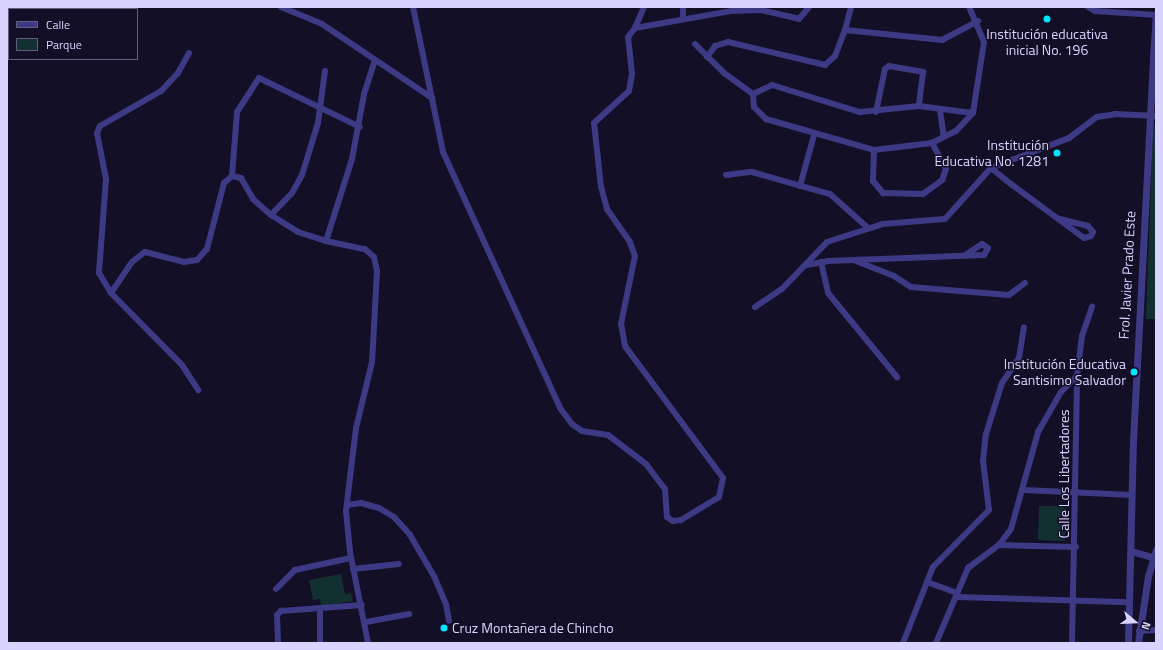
<!DOCTYPE html>
<meta charset="utf-8">
<style>
body{margin:0}
#map{position:relative;width:1163px;height:650px;overflow:hidden;background:#130f26;font-family:"Titillium Web",sans-serif}
div>[style]{position:absolute}
.green>*{inset:0;background:#12302f}
.minor>*{height:6px;margin:-3px;padding:0 3px;transform-origin:3px;border-radius:3px;background:#3d3a85}
.tertiary>*{height:7px;margin:-3.5px;padding:0 3.5px;transform-origin:3.5px;border-radius:3.5px;background:#3d3a85}
.dots>*{width:11px;height:11px;translate:-50% -50%;box-sizing:border-box;border:2px solid #130f26;border-radius:50%}
span{translate:-50% -50%;white-space:nowrap;text-align:center;line-height:1.15;-webkit-text-stroke:3px #130f26;paint-order:stroke}
.poi-label{font-size:14px;color:#d9d4ff}
.right{translate:-100% -50%;text-align:right}
.left{translate:0 -50%;text-align:left}
.street-label{font-size:14px;color:#d9d4ff}
.frame{position:absolute;inset:0;border:8px solid #d9d4ff;pointer-events:none}
.legend{position:absolute;left:8px;top:8px;width:130px;height:52px;box-sizing:border-box;background:#130f26;border:1px solid #625e7d;margin:0;padding:5px 7px;list-style:none;font-size:12px;color:#d9d4ff}
.legend li{display:flex;align-items:center;gap:8px;height:20px}
.legend b{width:20px;border:1px solid #625e7d}
.north{position:absolute;left:1115px;top:602px;width:40px;height:40px;-webkit-text-stroke:3px #130f26;paint-order:stroke;rotate:109deg;font-size:11px;font-weight:700;line-height:16px;text-align:center;color:#d9d4ff}
.north::after{content:'';display:block;margin:auto;width:14px;height:18px;background:#d9d4ff;clip-path:polygon(50% 0,100% 100%,50% 72%,0 100%)}
</style>
<div id="map">
<div class="green">
<i style="clip-path:polygon(1155px 124px,1156px 319px,1146px 319px,1153px 127px)"></i>
<i style="clip-path:polygon(1039px 506px,1065px 506px,1065px 541px,1038px 540px)"></i>
<i style="clip-path:polygon(341px 574px,345px 594px,335px 596px,351px 593px,353px 601px,321px 606px,320px 599px,313px 600px,309px 580px)"></i>
</div>
<div class="minor">
<i style="left:281px;top:7px;width:44px;rotate:22.5deg"></i>
<i style="left:322px;top:24px;width:133px;rotate:33.9deg"></i>
<i style="left:413px;top:7px;width:148px;rotate:78.3deg"></i>
<i style="left:443px;top:152px;width:281px;rotate:65.4deg"></i>
<i style="left:560px;top:408px;width:20px;rotate:53deg"></i>
<i style="left:572px;top:424px;width:12px;rotate:35deg"></i>
<i style="left:582px;top:431px;width:26px;rotate:9deg"></i>
<i style="left:608px;top:435px;width:48px;rotate:37.3deg"></i>
<i style="left:646px;top:464px;width:31px;rotate:53deg"></i>
<i style="left:665px;top:489px;width:28px;rotate:86deg"></i>
<i style="left:667px;top:517px;width:7px;rotate:34deg"></i>
<i style="left:673px;top:521px;width:8px;rotate:-7deg"></i>
<i style="left:681px;top:520px;width:44px;rotate:-31.2deg"></i>
<i style="left:719px;top:497px;width:19px;rotate:-78deg"></i>
<i style="left:723px;top:478px;width:164px;rotate:-126.6deg"></i>
<i style="left:625px;top:346px;width:22px;rotate:-100deg"></i>
<i style="left:621px;top:324px;width:69px;rotate:-78.4deg"></i>
<i style="left:635px;top:256px;width:15px;rotate:-110deg"></i>
<i style="left:630px;top:242px;width:40px;rotate:-124.9deg"></i>
<i style="left:607px;top:209px;width:23px;rotate:-105deg"></i>
<i style="left:601px;top:187px;width:64px;rotate:-96.2deg"></i>
<i style="left:594px;top:123px;width:47px;rotate:-42.4deg"></i>
<i style="left:629px;top:91px;width:17px;rotate:-80deg"></i>
<i style="left:632px;top:74px;width:37px;rotate:-96deg"></i>
<i style="left:628px;top:37px;width:11px;rotate:-52deg"></i>
<i style="left:635px;top:28px;width:97px;rotate:-10deg"></i>
<i style="left:731px;top:11px;width:30px;rotate:-2deg"></i>
<i style="left:761px;top:10px;width:39px;rotate:13deg"></i>
<i style="left:799px;top:19px;width:16px;rotate:-50deg"></i>
<i style="left:1088px;top:7px;width:8px;rotate:30deg"></i>
<i style="left:1095px;top:11px;width:61px;rotate:3.8deg"></i>
<i style="left:29px;top:9px;width:2px;rotate:-90deg"></i>
<i style="left:683px;top:18px;width:11px;rotate:-90deg"></i>
<i style="left:635px;top:28px;width:23px;rotate:-67deg"></i>
<i style="left:845px;top:30px;width:24px;rotate:-75deg"></i>
<i style="left:695px;top:44px;width:41px;rotate:45deg"></i>
<i style="left:724px;top:73px;width:36px;rotate:36deg"></i>
<i style="left:753px;top:94px;width:13px;rotate:86deg"></i>
<i style="left:754px;top:107px;width:17px;rotate:45deg"></i>
<i style="left:766px;top:119px;width:112px;rotate:16deg"></i>
<i style="left:874px;top:150px;width:58px;rotate:-6.9deg"></i>
<i style="left:932px;top:143px;width:27px;rotate:-27deg"></i>
<i style="left:956px;top:131px;width:25px;rotate:-47deg"></i>
<i style="left:973px;top:113px;width:72px;rotate:-81.2deg"></i>
<i style="left:984px;top:42px;width:38px;rotate:-113deg"></i>
<i style="left:189px;top:53px;width:23px;rotate:119deg"></i>
<i style="left:178px;top:73px;width:25px;rotate:133deg"></i>
<i style="left:161px;top:91px;width:70px;rotate:150.2deg"></i>
<i style="left:100px;top:126px;width:8px;rotate:113deg"></i>
<i style="left:97px;top:133px;width:47px;rotate:78.9deg"></i>
<i style="left:106px;top:179px;width:94px;rotate:94.3deg"></i>
<i style="left:99px;top:273px;width:23px;rotate:59deg"></i>
<i style="left:111px;top:293px;width:101px;rotate:45.4deg"></i>
<i style="left:182px;top:365px;width:30px;rotate:57deg"></i>
<i style="left:707px;top:57px;width:14px;rotate:-54deg"></i>
<i style="left:715px;top:46px;width:14px;rotate:-17deg"></i>
<i style="left:728px;top:42px;width:100px;rotate:13.3deg"></i>
<i style="left:825px;top:65px;width:13px;rotate:-42deg"></i>
<i style="left:835px;top:56px;width:28px;rotate:-69deg"></i>
<i style="left:845px;top:30px;width:98px;rotate:5.9deg"></i>
<i style="left:942px;top:40px;width:41px;rotate:-27.8deg"></i>
<i style="left:325px;top:71px;width:52px;rotate:97.7deg"></i>
<i style="left:318px;top:123px;width:54px;rotate:107.1deg"></i>
<i style="left:302px;top:175px;width:21px;rotate:119deg"></i>
<i style="left:292px;top:193px;width:30px;rotate:134deg"></i>
<i style="left:271px;top:215px;width:32px;rotate:32deg"></i>
<i style="left:298px;top:232px;width:29px;rotate:18deg"></i>
<i style="left:326px;top:241px;width:86px;rotate:-72.4deg"></i>
<i style="left:352px;top:159px;width:66px;rotate:-79.5deg"></i>
<i style="left:364px;top:94px;width:36px;rotate:-72deg"></i>
<i style="left:753px;top:94px;width:21px;rotate:-25deg"></i>
<i style="left:772px;top:85px;width:92px;rotate:17.1deg"></i>
<i style="left:860px;top:112px;width:59px;rotate:-5.8deg"></i>
<i style="left:919px;top:106px;width:54px;rotate:7.4deg"></i>
<i style="left:940px;top:110px;width:27px;rotate:82deg"></i>
<i style="left:876px;top:112px;width:44px;rotate:-78.2deg"></i>
<i style="left:885px;top:69px;width:5px;rotate:-37deg"></i>
<i style="left:889px;top:66px;width:35px;rotate:10deg"></i>
<i style="left:923px;top:72px;width:34px;rotate:97deg"></i>
<i style="left:874px;top:150px;width:31px;rotate:92deg"></i>
<i style="left:873px;top:181px;width:16px;rotate:50deg"></i>
<i style="left:883px;top:193px;width:40px;rotate:1.4deg"></i>
<i style="left:923px;top:194px;width:24px;rotate:-36deg"></i>
<i style="left:942px;top:180px;width:12px;rotate:-70deg"></i>
<i style="left:946px;top:169px;width:30px;rotate:-118deg"></i>
<i style="left:991px;top:168px;width:26px;rotate:39deg"></i>
<i style="left:1011px;top:184px;width:91px;rotate:36.5deg"></i>
<i style="left:1084px;top:238px;width:7px;rotate:-16deg"></i>
<i style="left:1091px;top:236px;width:4px;rotate:-63deg"></i>
<i style="left:1093px;top:232px;width:8px;rotate:-130deg"></i>
<i style="left:1088px;top:226px;width:30px;rotate:-166deg"></i>
<i style="left:726px;top:175px;width:26px;rotate:-7deg"></i>
<i style="left:752px;top:172px;width:81px;rotate:15.8deg"></i>
<i style="left:830px;top:194px;width:51px;rotate:41.8deg"></i>
<i style="left:232px;top:176px;width:64px;rotate:-85.5deg"></i>
<i style="left:237px;top:112px;width:40px;rotate:-57.1deg"></i>
<i style="left:259px;top:78px;width:112px;rotate:25.9deg"></i>
<i style="left:800px;top:186px;width:53px;rotate:-74.6deg"></i>
<i style="left:326px;top:241px;width:40px;rotate:12deg"></i>
<i style="left:365px;top:249px;width:12px;rotate:42deg"></i>
<i style="left:374px;top:257px;width:14px;rotate:78deg"></i>
<i style="left:377px;top:271px;width:91px;rotate:93.1deg"></i>
<i style="left:372px;top:362px;width:68px;rotate:103.6deg"></i>
<i style="left:356px;top:428px;width:84px;rotate:96.9deg"></i>
<i style="left:346px;top:511px;width:41px;rotate:84.4deg"></i>
<i style="left:350px;top:552px;width:93px;rotate:78.8deg"></i>
<i style="left:856px;top:261px;width:41px;rotate:21.5deg"></i>
<i style="left:894px;top:276px;width:20px;rotate:33deg"></i>
<i style="left:911px;top:287px;width:98px;rotate:4.7deg"></i>
<i style="left:1009px;top:295px;width:20px;rotate:-37deg"></i>
<i style="left:821px;top:262px;width:32px;rotate:77deg"></i>
<i style="left:828px;top:293px;width:109px;rotate:50.6deg"></i>
<i style="left:806px;top:265px;width:22px;rotate:-10deg"></i>
<i style="left:828px;top:261px;width:156px;rotate:-2.2deg"></i>
<i style="left:984px;top:255px;width:8px;rotate:-60deg"></i>
<i style="left:988px;top:248px;width:7px;rotate:-146deg"></i>
<i style="left:982px;top:244px;width:20px;rotate:147deg"></i>
<i style="left:111px;top:293px;width:37px;rotate:-56deg"></i>
<i style="left:132px;top:262px;width:16px;rotate:-38deg"></i>
<i style="left:145px;top:252px;width:40px;rotate:14.4deg"></i>
<i style="left:184px;top:262px;width:13px;rotate:-9deg"></i>
<i style="left:197px;top:260px;width:15px;rotate:-48deg"></i>
<i style="left:207px;top:249px;width:68px;rotate:-75.6deg"></i>
<i style="left:224px;top:183px;width:11px;rotate:-41deg"></i>
<i style="left:232px;top:176px;width:9px;rotate:13deg"></i>
<i style="left:241px;top:178px;width:24px;rotate:60deg"></i>
<i style="left:253px;top:199px;width:24px;rotate:42deg"></i>
<i style="left:755px;top:307px;width:32px;rotate:-34deg"></i>
<i style="left:782px;top:289px;width:65px;rotate:-46.2deg"></i>
<i style="left:827px;top:242px;width:59px;rotate:-17.8deg"></i>
<i style="left:883px;top:224px;width:62px;rotate:-4.6deg"></i>
<i style="left:945px;top:219px;width:69px;rotate:-48deg"></i>
<i style="left:991px;top:168px;width:84px;rotate:-21deg"></i>
<i style="left:1069px;top:138px;width:35px;rotate:-37deg"></i>
<i style="left:1097px;top:117px;width:18px;rotate:-9deg"></i>
<i style="left:1115px;top:114px;width:41px;rotate:2.8deg"></i>
<i style="left:1024px;top:490px;width:108px;rotate:2.7deg"></i>
<i style="left:347px;top:505px;width:14px;rotate:-8deg"></i>
<i style="left:361px;top:503px;width:19px;rotate:16deg"></i>
<i style="left:379px;top:508px;width:17px;rotate:31deg"></i>
<i style="left:394px;top:517px;width:24px;rotate:48deg"></i>
<i style="left:410px;top:535px;width:48px;rotate:59.7deg"></i>
<i style="left:434px;top:576px;width:30px;rotate:67deg"></i>
<i style="left:446px;top:604px;width:17px;rotate:80deg"></i>
<i style="left:999px;top:545px;width:77px;rotate:1.5deg"></i>
<i style="left:353px;top:569px;width:46px;rotate:-6.2deg"></i>
<i style="left:927px;top:582px;width:32px;rotate:20deg"></i>
<i style="left:276px;top:589px;width:27px;rotate:-45deg"></i>
<i style="left:295px;top:570px;width:57px;rotate:-12.1deg"></i>
<i style="left:956px;top:597px;width:173px;rotate:1.7deg"></i>
<i style="left:320px;top:610px;width:33px;rotate:90deg"></i>
<i style="left:366px;top:622px;width:44px;rotate:-10.5deg"></i>
<i style="left:1139px;top:631px;width:17px;rotate:-3deg"></i>
<i style="left:278px;top:643px;width:28px;rotate:-92deg"></i>
<i style="left:277px;top:615px;width:6px;rotate:-45deg"></i>
<i style="left:281px;top:611px;width:81px;rotate:-4.2deg"></i>
<i style="left:903px;top:643px;width:82px;rotate:-68.5deg"></i>
<i style="left:933px;top:567px;width:80px;rotate:-45.5deg"></i>
<i style="left:989px;top:510px;width:49px;rotate:-97deg"></i>
<i style="left:983px;top:461px;width:27px;rotate:-84deg"></i>
<i style="left:986px;top:434px;width:53px;rotate:-72.6deg"></i>
<i style="left:1002px;top:383px;width:30px;rotate:-56deg"></i>
<i style="left:1019px;top:358px;width:31px;rotate:-81deg"></i>
<i style="left:936px;top:643px;width:82px;rotate:-66.9deg"></i>
<i style="left:968px;top:568px;width:39px;rotate:-37deg"></i>
<i style="left:999px;top:545px;width:20px;rotate:-53deg"></i>
<i style="left:1011px;top:529px;width:101px;rotate:-74.4deg"></i>
<i style="left:1038px;top:432px;width:46px;rotate:-60.1deg"></i>
<i style="left:1061px;top:392px;width:23px;rotate:-45deg"></i>
<i style="left:1072px;top:643px;width:267px;rotate:-88.9deg"></i>
<i style="left:1077px;top:376px;width:40px;rotate:-82.9deg"></i>
<i style="left:1082px;top:336px;width:31px;rotate:-71deg"></i>
</div>
<div class="tertiary">
<i style="left:1153px;top:56px;width:42px;rotate:-85.9deg"></i>
<i style="left:1155px;top:76px;width:14px;rotate:86deg"></i>
<i style="left:1131px;top:551px;width:22px;rotate:16deg"></i>
<i style="left:1128px;top:643px;width:202px;rotate:-88.6deg"></i>
<i style="left:1133px;top:441px;width:389px;rotate:-87deg"></i>
<i style="left:1138px;top:643px;width:68px;rotate:-81.5deg"></i>
<i style="left:1148px;top:576px;width:28px;rotate:-73deg"></i>
</div>
<div class="dots">
<i style="left:1047px;top:19px;background:#00e5ff"></i>
<i style="left:1057px;top:153px;background:#00e5ff"></i>
<i style="left:1134px;top:372px;background:#00e5ff"></i>
<i style="left:444px;top:628px;background:#00e5ff"></i>
</div>
<div class="poi-label">
<span style="left:1047px;top:42px">Institución educativa<br>inicial No. 196</span>
<span class="right" style="left:1049px;top:153px">Institución<br>Educativa No. 1281</span>
<span class="right" style="left:1126px;top:372px">Institución Educativa<br>Santisimo Salvador</span>
<span class="left" style="left:452px;top:628px">Cruz Montañera de Chincho</span>
</div>
<div class="street-label">
<span style="left:1127px;top:275px;rotate:-87deg">Frol. Javier Prado Este</span>
<span style="left:1064px;top:474px;rotate:-90deg">Calle Los Libertadores</span>
</div>
<div class="frame"></div>
<ul class="legend">
<li><b style="height:5px;background:#3d3a85"></b>Calle</li>
<li><b style="height:11px;background:#12302f"></b>Parque</li>
</ul>
<div class="north">N</div>
</div>
